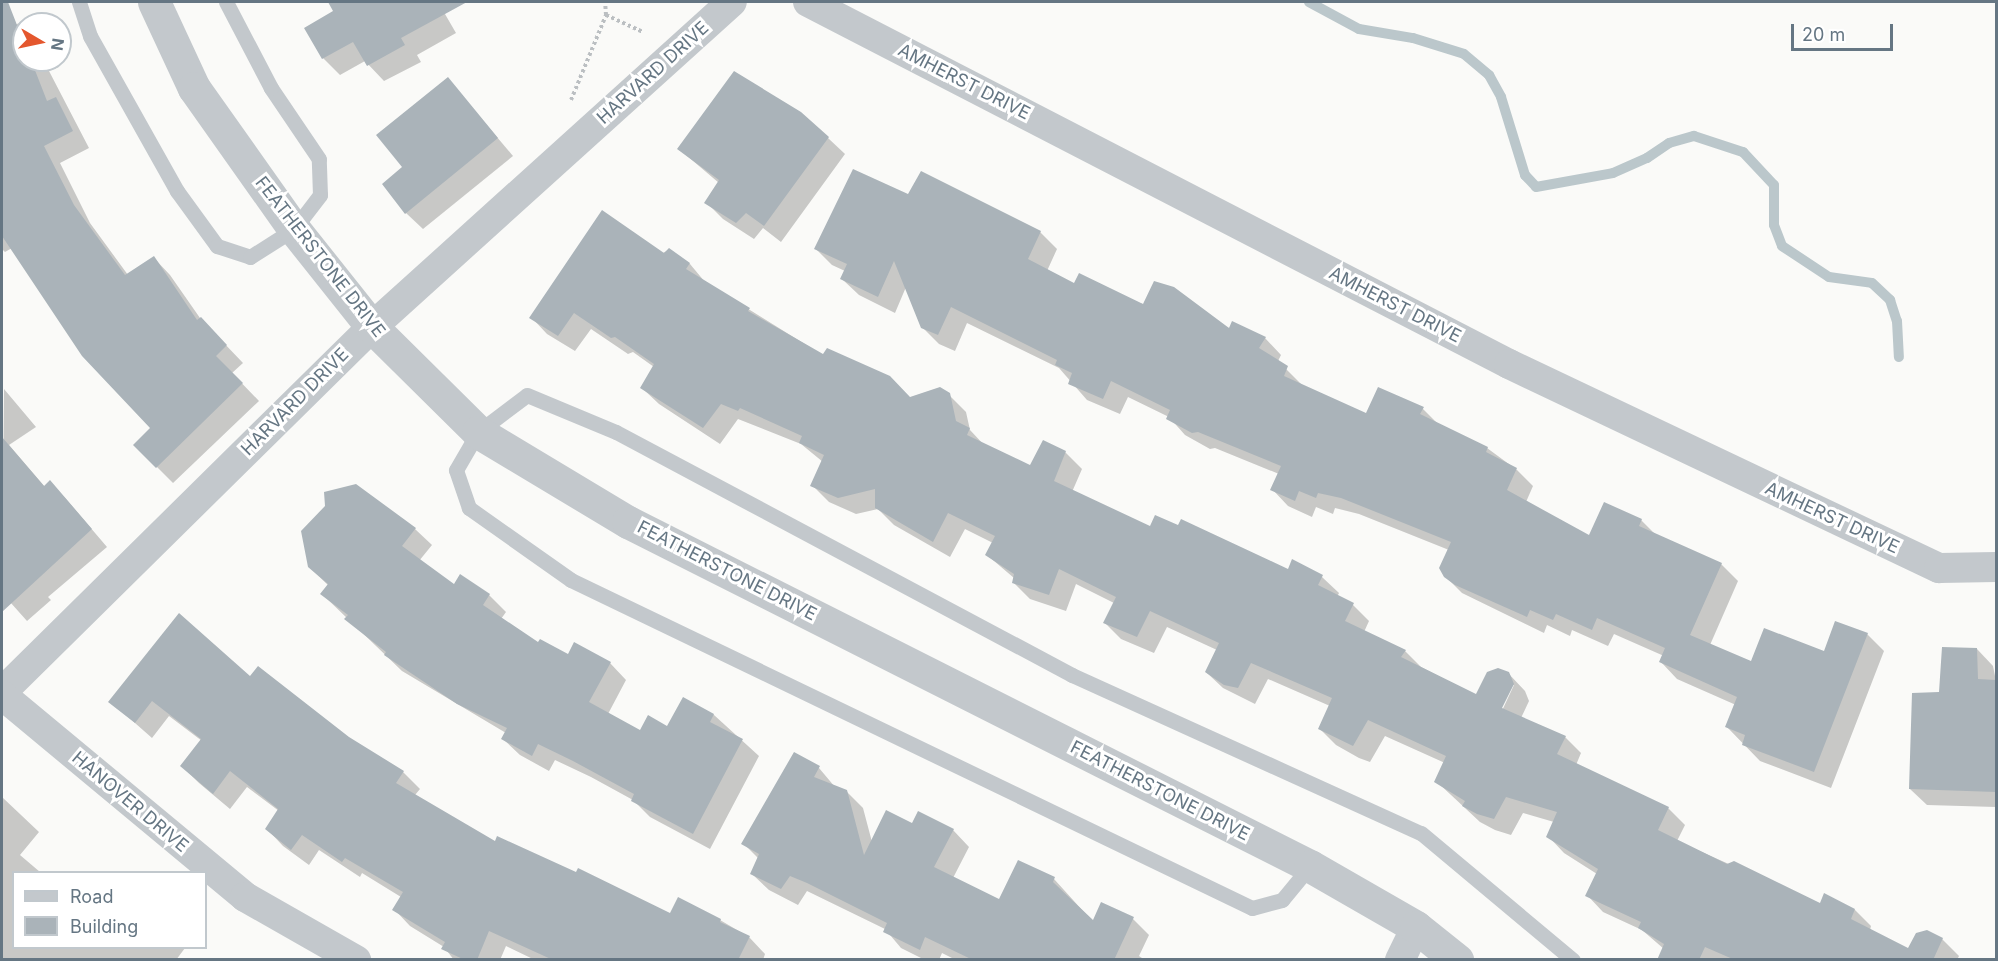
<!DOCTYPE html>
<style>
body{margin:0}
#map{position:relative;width:1998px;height:961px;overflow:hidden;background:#fafaf8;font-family:Inter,sans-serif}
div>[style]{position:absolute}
.shadow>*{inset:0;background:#0003}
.stream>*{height:10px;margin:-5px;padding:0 5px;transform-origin:5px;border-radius:5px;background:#bbc7cb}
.building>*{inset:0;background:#aab3b9}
.path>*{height:4px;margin-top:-2px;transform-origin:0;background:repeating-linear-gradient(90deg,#bbbfc2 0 3px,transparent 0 6px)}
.service>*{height:15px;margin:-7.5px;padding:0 7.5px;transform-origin:7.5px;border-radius:7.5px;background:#c3c8cc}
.minor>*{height:30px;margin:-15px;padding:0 15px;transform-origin:15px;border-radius:15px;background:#c3c8cc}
.tertiary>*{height:33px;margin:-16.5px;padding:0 16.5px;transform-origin:16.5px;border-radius:16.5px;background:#c3c8cc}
span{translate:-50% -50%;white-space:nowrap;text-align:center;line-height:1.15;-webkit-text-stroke:6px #fff;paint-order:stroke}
.street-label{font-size:18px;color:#657683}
.frame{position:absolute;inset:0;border:3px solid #657683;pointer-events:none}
.legend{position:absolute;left:12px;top:871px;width:195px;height:78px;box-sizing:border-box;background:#fff;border:2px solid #c1c8cd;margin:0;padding:8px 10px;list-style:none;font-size:18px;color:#657683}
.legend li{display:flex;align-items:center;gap:12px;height:30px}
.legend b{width:30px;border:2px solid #c1c8cd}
.north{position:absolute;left:12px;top:12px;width:60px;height:60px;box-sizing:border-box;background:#fff;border:2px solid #c1c8cd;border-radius:50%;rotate:99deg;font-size:16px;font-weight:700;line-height:24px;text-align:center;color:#657683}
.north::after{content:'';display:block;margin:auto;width:21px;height:27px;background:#e4572e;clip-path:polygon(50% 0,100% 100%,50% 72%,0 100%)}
.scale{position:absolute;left:1791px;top:24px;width:102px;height:27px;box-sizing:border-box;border:3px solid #657683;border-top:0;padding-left:8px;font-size:18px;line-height:21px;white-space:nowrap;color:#657683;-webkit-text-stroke:4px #fff;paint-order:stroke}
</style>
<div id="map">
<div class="shadow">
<i style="clip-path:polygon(329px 2px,438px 2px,456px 33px,417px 55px,421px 62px,384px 81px,365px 61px,340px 75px,323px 58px,306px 28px,335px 12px)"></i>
<i style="clip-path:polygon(2px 19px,9px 27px,30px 19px,35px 24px,24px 24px,24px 60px,56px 60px,59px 67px,49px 71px,89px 148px,60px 163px,90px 223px,128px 275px,154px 258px,170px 275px,200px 318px,243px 363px,232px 373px,259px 401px,173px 483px,157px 467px,152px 428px,12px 248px,5px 252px,2px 249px)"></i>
<i style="clip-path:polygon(734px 73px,828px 138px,845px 154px,781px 242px,763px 228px,754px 239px,723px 219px,706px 202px,719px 183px,679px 149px)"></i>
<i style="clip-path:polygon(448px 79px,513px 156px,423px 229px,406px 213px,404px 168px)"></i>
<i style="clip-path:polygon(909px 196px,1040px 232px,1057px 249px,1047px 271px,1075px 285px,1265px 338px,1281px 355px,1278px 361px,1303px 386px,1367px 415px,1423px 409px,1439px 425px,1487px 448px,1517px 470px,1533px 486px,1526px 502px,1590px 537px,1641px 520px,1656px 535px,1721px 564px,1738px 581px,1710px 645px,1752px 663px,1825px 653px,1867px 634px,1884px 651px,1831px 788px,1760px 761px,1727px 727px,1736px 705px,1677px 679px,1661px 662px,1664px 656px,1614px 634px,1608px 646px,1572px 630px,1570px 636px,1547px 625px,1544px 633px,1462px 593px,1445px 576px,1449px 550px,1359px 514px,1335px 508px,1333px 514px,1316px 507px,1312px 517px,1288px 506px,1272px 489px,1279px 474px,1215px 448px,1210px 449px,1185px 435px,1169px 417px,1128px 397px,1120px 414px,1087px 400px,1059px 368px,967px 323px,955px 351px,939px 344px,922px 327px,906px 287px,895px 313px,859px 295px,842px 279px,845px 271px,832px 265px,816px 249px)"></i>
<i style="clip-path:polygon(evenodd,669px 250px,690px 264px,705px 282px,824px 356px,910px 399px,949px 395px,966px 412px,970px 430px,985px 446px,1031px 467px,1065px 452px,1082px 469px,1072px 492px,1150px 528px,1289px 571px,1322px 577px,1339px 593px,1337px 597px,1353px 605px,1369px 621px,1364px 632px,1405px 651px,1421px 667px,1477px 696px,1508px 673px,1525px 691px,1529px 701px,1521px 718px,1565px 737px,1581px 753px,1576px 765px,1668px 808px,1685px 825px,1677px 841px,1821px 905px,1855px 910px,1871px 926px,1870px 930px,1909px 950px,1942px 939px,1959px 956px,1957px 960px,1663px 960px,1664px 949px,1642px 930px,1603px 912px,1587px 895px,1597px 874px,1564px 853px,1548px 836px,1554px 822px,1523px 813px,1511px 835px,1495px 830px,1480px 822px,1436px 781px,1445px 763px,1385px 736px,1370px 762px,1359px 758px,1336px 745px,1319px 728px,1330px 706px,1268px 679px,1255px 704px,1223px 688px,1206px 672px,1217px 650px,1167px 627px,1154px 653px,1121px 639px,1105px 623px,1114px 603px,1076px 584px,1066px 611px,1030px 599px,1013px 582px,1014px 578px,987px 555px,993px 543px,965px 529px,950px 557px,894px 525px,878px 509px,856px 514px,829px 502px,812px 485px,823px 462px,801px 444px,738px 419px,720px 444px,659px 404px,642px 388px,654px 367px,633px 352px,628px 354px,591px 329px,575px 351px,547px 334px,531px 317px,669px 250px,1511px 685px,1514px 685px,1500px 715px,1497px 714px,1511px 685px)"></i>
<i style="clip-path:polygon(4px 389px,36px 427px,9px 445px,45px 487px,50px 482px,66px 499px,107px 547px,48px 597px,51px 600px,27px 621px,2px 593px)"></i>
<i style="clip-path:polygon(415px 529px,432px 545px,419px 561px,454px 586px,489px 595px,506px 612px,501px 619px,539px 644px,568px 656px,610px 663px,626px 680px,608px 714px,640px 732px,668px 728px,683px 699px,714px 715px,759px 756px,710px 849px,650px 817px,633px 800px,591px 777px,555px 760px,549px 771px,520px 755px,503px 739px,506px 733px,402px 671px,322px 594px,329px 586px,309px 567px)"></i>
<i style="clip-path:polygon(1977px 649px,1993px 666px,1996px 681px,1996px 807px,1927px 805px,1910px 789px,1941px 693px)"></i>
<i style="clip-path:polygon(251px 678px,403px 772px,420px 789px,415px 795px,495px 843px,671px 915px,720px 920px,749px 937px,765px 954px,763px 960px,535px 960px,506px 946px,500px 960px,454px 960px,444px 947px,410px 926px,394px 909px,401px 897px,362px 873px,360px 877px,319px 850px,309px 865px,283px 846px,267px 829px,279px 811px,247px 787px,230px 809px,199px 783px,182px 766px,202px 741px,169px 716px,152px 738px,110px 701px)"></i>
<i style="clip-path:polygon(794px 754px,819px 768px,835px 787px,846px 791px,863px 808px,872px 842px,913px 825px,953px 830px,969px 847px,953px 878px,1000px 901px,1019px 862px,1054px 879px,1093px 922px,1133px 919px,1149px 935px,1139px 956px,1145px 960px,956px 960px,942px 953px,939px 960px,925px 960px,901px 948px,885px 929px,807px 891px,798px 905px,769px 890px,752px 874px,759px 859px,743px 843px)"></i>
<i style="clip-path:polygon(2px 797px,39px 832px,20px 855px,40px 872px,14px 872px,14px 948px,185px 948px,176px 960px,2px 960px)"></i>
</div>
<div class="stream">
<i style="left:1309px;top:2px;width:57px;rotate:28.4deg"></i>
<i style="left:1359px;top:29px;width:55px;rotate:9.5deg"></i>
<i style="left:1413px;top:38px;width:53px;rotate:17.4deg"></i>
<i style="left:1464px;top:54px;width:33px;rotate:40deg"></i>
<i style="left:1489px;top:75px;width:25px;rotate:61deg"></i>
<i style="left:1501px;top:97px;width:82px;rotate:72.9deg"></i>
<i style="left:1525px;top:175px;width:16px;rotate:47deg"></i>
<i style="left:1536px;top:187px;width:78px;rotate:-10.3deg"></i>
<i style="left:1613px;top:173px;width:37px;rotate:-24deg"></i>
<i style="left:1647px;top:158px;width:27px;rotate:-34deg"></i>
<i style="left:1669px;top:143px;width:26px;rotate:-16deg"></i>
<i style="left:1694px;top:136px;width:52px;rotate:18.1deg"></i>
<i style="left:1743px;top:152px;width:45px;rotate:46.8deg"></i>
<i style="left:1774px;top:185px;width:40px;rotate:90deg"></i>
<i style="left:1774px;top:225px;width:22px;rotate:69deg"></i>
<i style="left:1782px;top:246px;width:56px;rotate:33.4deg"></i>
<i style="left:1829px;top:277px;width:43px;rotate:7.9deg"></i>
<i style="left:1872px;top:283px;width:25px;rotate:43deg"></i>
<i style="left:1890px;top:300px;width:22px;rotate:72deg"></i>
<i style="left:1897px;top:321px;width:36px;rotate:87deg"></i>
</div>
<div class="building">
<i style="clip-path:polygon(2px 2px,8px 2px,24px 43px,24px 60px,31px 60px,47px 101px,56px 97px,73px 131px,44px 146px,74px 205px,125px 275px,154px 256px,197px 320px,201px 317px,227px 345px,216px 356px,243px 383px,156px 468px,133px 445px,150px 428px,82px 356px,2px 236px)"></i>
<i style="clip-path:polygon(328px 2px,467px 2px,401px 38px,405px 45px,367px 66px,353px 42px,322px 59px,304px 28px,333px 11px)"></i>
<i style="clip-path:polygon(734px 71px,801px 112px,829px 137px,764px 226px,746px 213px,736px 223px,704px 203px,719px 180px,677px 149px)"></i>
<i style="clip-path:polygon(448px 77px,498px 138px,405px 214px,382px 184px,402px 167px,376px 135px)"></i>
<i style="clip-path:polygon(853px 169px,908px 194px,921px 171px,1041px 231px,1028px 259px,1074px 283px,1079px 273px,1143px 304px,1154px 281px,1174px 287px,1229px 328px,1232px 321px,1266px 337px,1259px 348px,1288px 366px,1284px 376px,1366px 413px,1378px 387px,1424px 407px,1420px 414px,1488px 447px,1486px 452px,1517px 468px,1507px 490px,1589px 535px,1604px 502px,1642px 519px,1639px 526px,1722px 563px,1690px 635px,1751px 661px,1764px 628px,1824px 651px,1835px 621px,1868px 633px,1814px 772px,1742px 745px,1745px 735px,1725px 727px,1737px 697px,1659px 662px,1665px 648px,1597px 618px,1592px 630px,1556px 614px,1553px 620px,1530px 610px,1527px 617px,1455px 585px,1444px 577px,1439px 568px,1451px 542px,1341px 498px,1318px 493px,1316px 498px,1299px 491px,1295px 501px,1270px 490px,1281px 466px,1198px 432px,1192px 433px,1166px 419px,1170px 410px,1111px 381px,1103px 399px,1068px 384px,1072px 373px,1055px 365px,1057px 360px,951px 307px,938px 335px,921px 328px,894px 261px,878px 297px,840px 279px,847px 264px,814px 249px)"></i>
<i style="clip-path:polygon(602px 210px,664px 253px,669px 248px,690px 263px,686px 269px,750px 308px,748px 311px,823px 354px,827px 348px,890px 376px,910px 397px,940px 387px,950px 393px,956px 421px,970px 428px,967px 435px,1030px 465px,1043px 440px,1066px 451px,1054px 481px,1150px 526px,1155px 515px,1178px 525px,1181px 519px,1288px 569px,1292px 559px,1323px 575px,1318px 585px,1354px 603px,1345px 621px,1406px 650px,1401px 657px,1476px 694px,1487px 672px,1498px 668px,1509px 672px,1514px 684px,1502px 708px,1566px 736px,1557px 754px,1669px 807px,1658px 830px,1727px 864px,1734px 861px,1820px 903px,1824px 893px,1855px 909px,1851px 919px,1908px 948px,1916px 933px,1927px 930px,1943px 938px,1933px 960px,1735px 960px,1705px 947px,1699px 960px,1657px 960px,1664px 944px,1638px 928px,1641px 922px,1585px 896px,1598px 869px,1546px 837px,1557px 812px,1506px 797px,1494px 819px,1477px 814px,1462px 806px,1465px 801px,1434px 782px,1446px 756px,1368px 720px,1353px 746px,1318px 729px,1332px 698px,1251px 663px,1238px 688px,1224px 685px,1205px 672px,1219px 643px,1150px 611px,1137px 637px,1103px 623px,1116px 597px,1059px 569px,1049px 595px,1012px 583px,1014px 574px,985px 555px,995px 536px,948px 513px,933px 542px,875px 508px,875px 489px,838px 498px,810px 486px,824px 455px,799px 443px,802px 436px,740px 408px,738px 411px,721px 404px,703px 428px,640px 388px,654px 364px,615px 337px,611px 338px,574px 313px,558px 336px,529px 318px)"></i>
<i style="clip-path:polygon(2px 437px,44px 486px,50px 480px,92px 529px,2px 612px)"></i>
<i style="clip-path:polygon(356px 484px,416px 528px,402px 546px,454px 584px,460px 574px,490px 594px,483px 605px,538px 642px,540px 639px,568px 654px,574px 642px,611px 662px,589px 702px,640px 730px,648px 715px,667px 726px,683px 697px,714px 714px,710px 722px,743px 739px,693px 834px,631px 801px,634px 794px,573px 761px,538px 744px,532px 756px,501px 739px,507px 728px,457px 704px,384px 655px,386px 652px,344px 619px,348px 615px,320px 594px,328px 584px,308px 567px,301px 531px,325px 506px,324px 492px)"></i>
<i style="clip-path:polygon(179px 613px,250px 676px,258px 666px,349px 737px,404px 771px,396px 783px,495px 841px,497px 836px,576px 872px,578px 868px,670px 913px,678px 897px,721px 919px,720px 922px,750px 936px,738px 960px,553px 960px,489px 931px,477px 960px,465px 960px,441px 949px,445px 942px,392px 910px,403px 892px,345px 858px,342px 862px,302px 835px,291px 850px,265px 829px,278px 809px,230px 771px,213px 794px,180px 766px,201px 739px,152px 701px,135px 723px,108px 702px)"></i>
<i style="clip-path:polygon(1942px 647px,1977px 648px,1978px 679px,1996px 680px,1996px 792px,1909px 789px,1912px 693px,1939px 692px)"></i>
<i style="clip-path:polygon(794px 752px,820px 766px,814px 777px,847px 790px,864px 855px,886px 810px,912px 823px,918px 811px,954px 829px,934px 867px,999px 899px,1018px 860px,1055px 877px,1053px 882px,1093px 920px,1101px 902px,1134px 917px,1114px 960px,973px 960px,925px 937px,920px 950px,883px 932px,887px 923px,807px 883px,790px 876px,781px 889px,750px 874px,759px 854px,741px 844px)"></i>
</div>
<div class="path">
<i style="left:606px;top:15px;width:41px;rotate:24.7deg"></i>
<i style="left:571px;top:100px;width:92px;rotate:-67.6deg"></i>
<i style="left:606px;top:15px;width:13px;rotate:-94deg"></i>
</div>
<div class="service">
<i style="left:79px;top:2px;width:36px;rotate:72deg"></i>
<i style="left:90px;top:36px;width:178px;rotate:60.7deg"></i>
<i style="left:177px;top:191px;width:68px;rotate:54deg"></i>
<i style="left:217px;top:246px;width:35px;rotate:18deg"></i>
<i style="left:250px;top:257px;width:52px;rotate:-32.5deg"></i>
<i style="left:294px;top:229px;width:43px;rotate:-52.6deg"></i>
<i style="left:320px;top:195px;width:36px;rotate:-92deg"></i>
<i style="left:319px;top:159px;width:86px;rotate:-124.1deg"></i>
<i style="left:271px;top:88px;width:97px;rotate:-117.6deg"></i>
<i style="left:1310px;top:866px;width:44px;rotate:129.5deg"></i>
<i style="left:1282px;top:900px;width:31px;rotate:165deg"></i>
<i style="left:1252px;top:908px;width:756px;rotate:-154.28deg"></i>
<i style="left:571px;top:580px;width:125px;rotate:-144.8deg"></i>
<i style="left:469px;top:508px;width:40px;rotate:-108.9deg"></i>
<i style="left:456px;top:470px;width:44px;rotate:-59.9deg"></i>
<i style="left:478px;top:432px;width:61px;rotate:-37.1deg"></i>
<i style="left:527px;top:395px;width:96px;rotate:22.6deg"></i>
<i style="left:616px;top:432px;width:517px;rotate:28.05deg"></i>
<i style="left:1072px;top:675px;width:383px;rotate:24.4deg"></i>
<i style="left:1421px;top:833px;width:198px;rotate:39.9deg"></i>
</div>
<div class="minor">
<i style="left:808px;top:2px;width:789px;rotate:27.31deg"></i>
<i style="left:1509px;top:364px;width:476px;rotate:25.4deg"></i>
<i style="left:1939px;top:568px;width:57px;rotate:-1deg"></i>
<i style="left:2px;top:692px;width:520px;rotate:-44.61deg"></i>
<i style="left:372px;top:327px;width:485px;rotate:-42.1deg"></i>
<i style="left:2px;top:695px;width:316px;rotate:39.7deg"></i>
<i style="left:245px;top:897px;width:128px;rotate:29.6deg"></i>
<i style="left:1400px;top:960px;width:37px;rotate:-64deg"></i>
</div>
<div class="tertiary">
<i style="left:154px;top:2px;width:95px;rotate:65.1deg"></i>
<i style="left:194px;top:88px;width:173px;rotate:54.7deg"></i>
<i style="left:294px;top:229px;width:125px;rotate:51.5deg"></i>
<i style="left:372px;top:327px;width:149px;rotate:44.7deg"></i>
<i style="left:478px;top:432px;width:175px;rotate:31deg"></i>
<i style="left:628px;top:522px;width:764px;rotate:26.77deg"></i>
<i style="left:1310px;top:866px;width:122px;rotate:29.9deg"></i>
<i style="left:1416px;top:927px;width:53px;rotate:38.8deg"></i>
</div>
<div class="street-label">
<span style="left:653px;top:73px;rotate:-42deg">HARVARD DRIVE</span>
<span style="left:964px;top:82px;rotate:27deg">AMHERST DRIVE</span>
<span style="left:320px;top:257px;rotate:52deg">FEATHERSTONE DRIVE</span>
<span style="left:1395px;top:305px;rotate:27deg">AMHERST DRIVE</span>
<span style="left:295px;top:402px;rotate:-45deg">HARVARD DRIVE</span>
<span style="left:1832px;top:518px;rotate:25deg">AMHERST DRIVE</span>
<span style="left:727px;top:571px;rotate:27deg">FEATHERSTONE DRIVE</span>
<span style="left:1160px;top:791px;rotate:27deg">FEATHERSTONE DRIVE</span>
<span style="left:130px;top:802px;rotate:40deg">HANOVER DRIVE</span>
</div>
<div class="frame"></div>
<ul class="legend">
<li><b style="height:8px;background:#c3c8cc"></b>Road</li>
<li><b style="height:16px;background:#aab3b9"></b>Building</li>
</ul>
<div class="north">N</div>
<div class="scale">20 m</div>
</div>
